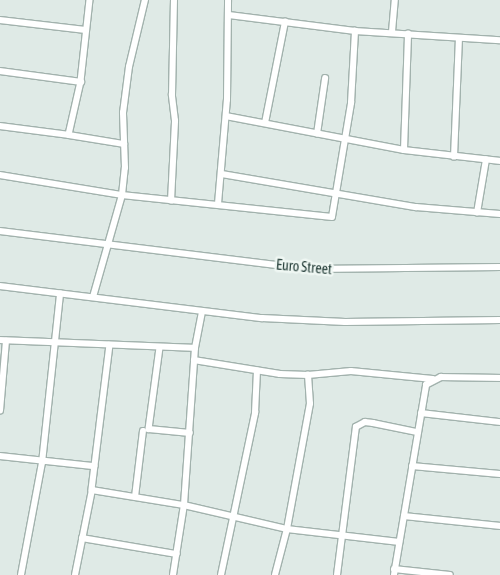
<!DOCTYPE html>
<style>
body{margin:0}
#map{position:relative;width:500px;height:575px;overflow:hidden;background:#dfeae6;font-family:"Asap Condensed",sans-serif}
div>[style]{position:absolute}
.roads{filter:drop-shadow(1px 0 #a2b2ad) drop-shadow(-1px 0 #a2b2ad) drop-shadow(0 1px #a2b2ad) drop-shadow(0 -1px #a2b2ad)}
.minor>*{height:5.5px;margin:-2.75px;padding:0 2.75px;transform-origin:2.75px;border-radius:2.75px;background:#fff}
span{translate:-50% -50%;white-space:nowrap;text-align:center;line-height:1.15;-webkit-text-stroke:5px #eff7f3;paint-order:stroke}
.street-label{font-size:14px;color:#203a35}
</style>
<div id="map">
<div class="roads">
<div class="minor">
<i style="left:90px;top:0;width:82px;rotate:96.3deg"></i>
<i style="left:81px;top:82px;width:54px;rotate:102.8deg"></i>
<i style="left:69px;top:135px;width:56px;rotate:9.3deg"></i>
<i style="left:229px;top:15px;width:127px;rotate:7.2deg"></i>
<i style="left:355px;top:31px;width:145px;rotate:3.6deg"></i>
<i style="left:0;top:20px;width:86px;rotate:6.7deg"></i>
<i style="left:392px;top:32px;width:32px;rotate:-85deg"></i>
<i style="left:0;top:71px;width:82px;rotate:7.7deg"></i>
<i style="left:226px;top:116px;width:181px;rotate:10.8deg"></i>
<i style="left:404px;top:150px;width:97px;rotate:6.5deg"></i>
<i style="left:265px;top:123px;width:103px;rotate:-78.8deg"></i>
<i style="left:0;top:126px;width:70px;rotate:7.4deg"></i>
<i style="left:317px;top:134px;width:56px;rotate:-81.7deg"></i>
<i style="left:404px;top:150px;width:116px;rotate:-88deg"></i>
<i style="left:454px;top:157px;width:118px;rotate:-87.6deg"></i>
<i style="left:222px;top:174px;width:197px;rotate:9.7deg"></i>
<i style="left:416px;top:207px;width:84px;rotate:4.8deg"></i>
<i style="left:0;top:175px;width:124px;rotate:9.3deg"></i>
<i style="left:122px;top:195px;width:211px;rotate:6deg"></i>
<i style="left:332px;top:217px;width:116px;rotate:-80.5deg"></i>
<i style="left:351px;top:103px;width:72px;rotate:-86.8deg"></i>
<i style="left:171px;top:201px;width:80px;rotate:-87.1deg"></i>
<i style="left:175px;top:121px;width:26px;rotate:-97deg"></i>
<i style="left:172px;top:95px;width:95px;rotate:-88.8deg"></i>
<i style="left:218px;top:204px;width:104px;rotate:-85.1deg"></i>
<i style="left:227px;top:100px;width:100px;rotate:-89.4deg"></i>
<i style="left:477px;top:213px;width:54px;rotate:-80.4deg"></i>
<i style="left:0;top:231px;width:313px;rotate:7deg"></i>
<i style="left:311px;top:269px;width:189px;rotate:-0.6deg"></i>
<i style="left:0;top:286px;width:264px;rotate:7deg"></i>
<i style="left:262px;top:318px;width:83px;rotate:2.8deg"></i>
<i style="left:345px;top:322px;width:155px;rotate:-0.7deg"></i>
<i style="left:93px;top:297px;width:106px;rotate:-74.1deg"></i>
<i style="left:122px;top:195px;width:27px;rotate:-84deg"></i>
<i style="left:125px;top:168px;width:55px;rotate:-92.1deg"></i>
<i style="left:123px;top:113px;width:46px;rotate:-82.6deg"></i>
<i style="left:129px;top:67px;width:69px;rotate:-76.6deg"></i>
<i style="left:0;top:340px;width:195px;rotate:2.3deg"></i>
<i style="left:110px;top:345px;width:146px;rotate:97.1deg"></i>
<i style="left:92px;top:490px;width:93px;rotate:9.3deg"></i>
<i style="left:184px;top:505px;width:157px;rotate:-86deg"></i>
<i style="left:195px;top:348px;width:37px;rotate:-79deg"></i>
<i style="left:160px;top:348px;width:82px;rotate:97.7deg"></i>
<i style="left:149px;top:429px;width:41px;rotate:5.6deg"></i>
<i style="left:194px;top:360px;width:87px;rotate:9.2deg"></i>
<i style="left:280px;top:374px;width:28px;rotate:2deg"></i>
<i style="left:308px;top:375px;width:43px;rotate:-5.3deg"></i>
<i style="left:351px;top:371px;width:82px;rotate:5.6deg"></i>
<i style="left:0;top:411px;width:70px;rotate:-85.1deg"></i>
<i style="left:421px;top:413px;width:80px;rotate:6.5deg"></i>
<i style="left:0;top:456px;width:95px;rotate:6.1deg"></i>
<i style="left:412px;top:466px;width:88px;rotate:5.2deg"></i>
<i style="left:135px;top:497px;width:66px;rotate:-83.1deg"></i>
<i style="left:404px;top:516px;width:97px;rotate:5.9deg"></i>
<i style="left:82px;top:538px;width:96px;rotate:9.6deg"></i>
<i style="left:394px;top:569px;width:56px;rotate:6.1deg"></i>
<i style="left:21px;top:575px;width:114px;rotate:-79.4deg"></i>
<i style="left:42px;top:463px;width:170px;rotate:-83.9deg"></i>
<i style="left:75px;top:575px;width:87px;rotate:-78.7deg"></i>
<i style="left:173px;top:575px;width:71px;rotate:-81.1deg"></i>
<i style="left:184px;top:505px;width:106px;rotate:13.1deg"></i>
<i style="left:287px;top:529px;width:113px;rotate:6.6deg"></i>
<i style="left:221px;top:575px;width:166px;rotate:-78.1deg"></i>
<i style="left:255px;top:413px;width:42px;rotate:-87.3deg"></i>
<i style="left:275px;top:575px;width:48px;rotate:-75.4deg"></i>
<i style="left:287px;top:529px;width:127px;rotate:-79.6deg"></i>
<i style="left:310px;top:404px;width:29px;rotate:-94deg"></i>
<i style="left:337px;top:575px;width:149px;rotate:-82.7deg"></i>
<i style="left:356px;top:427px;width:10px;rotate:-29deg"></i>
<i style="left:365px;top:422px;width:8px;rotate:7deg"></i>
<i style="left:373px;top:423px;width:45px;rotate:11.6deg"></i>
<i style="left:394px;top:575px;width:193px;rotate:-80.4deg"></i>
<i style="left:426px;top:385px;width:17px;rotate:-28deg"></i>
<i style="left:441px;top:377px;width:59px;rotate:1deg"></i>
</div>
</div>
<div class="street-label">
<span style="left:304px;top:267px;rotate:5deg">Euro Street</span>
</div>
</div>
